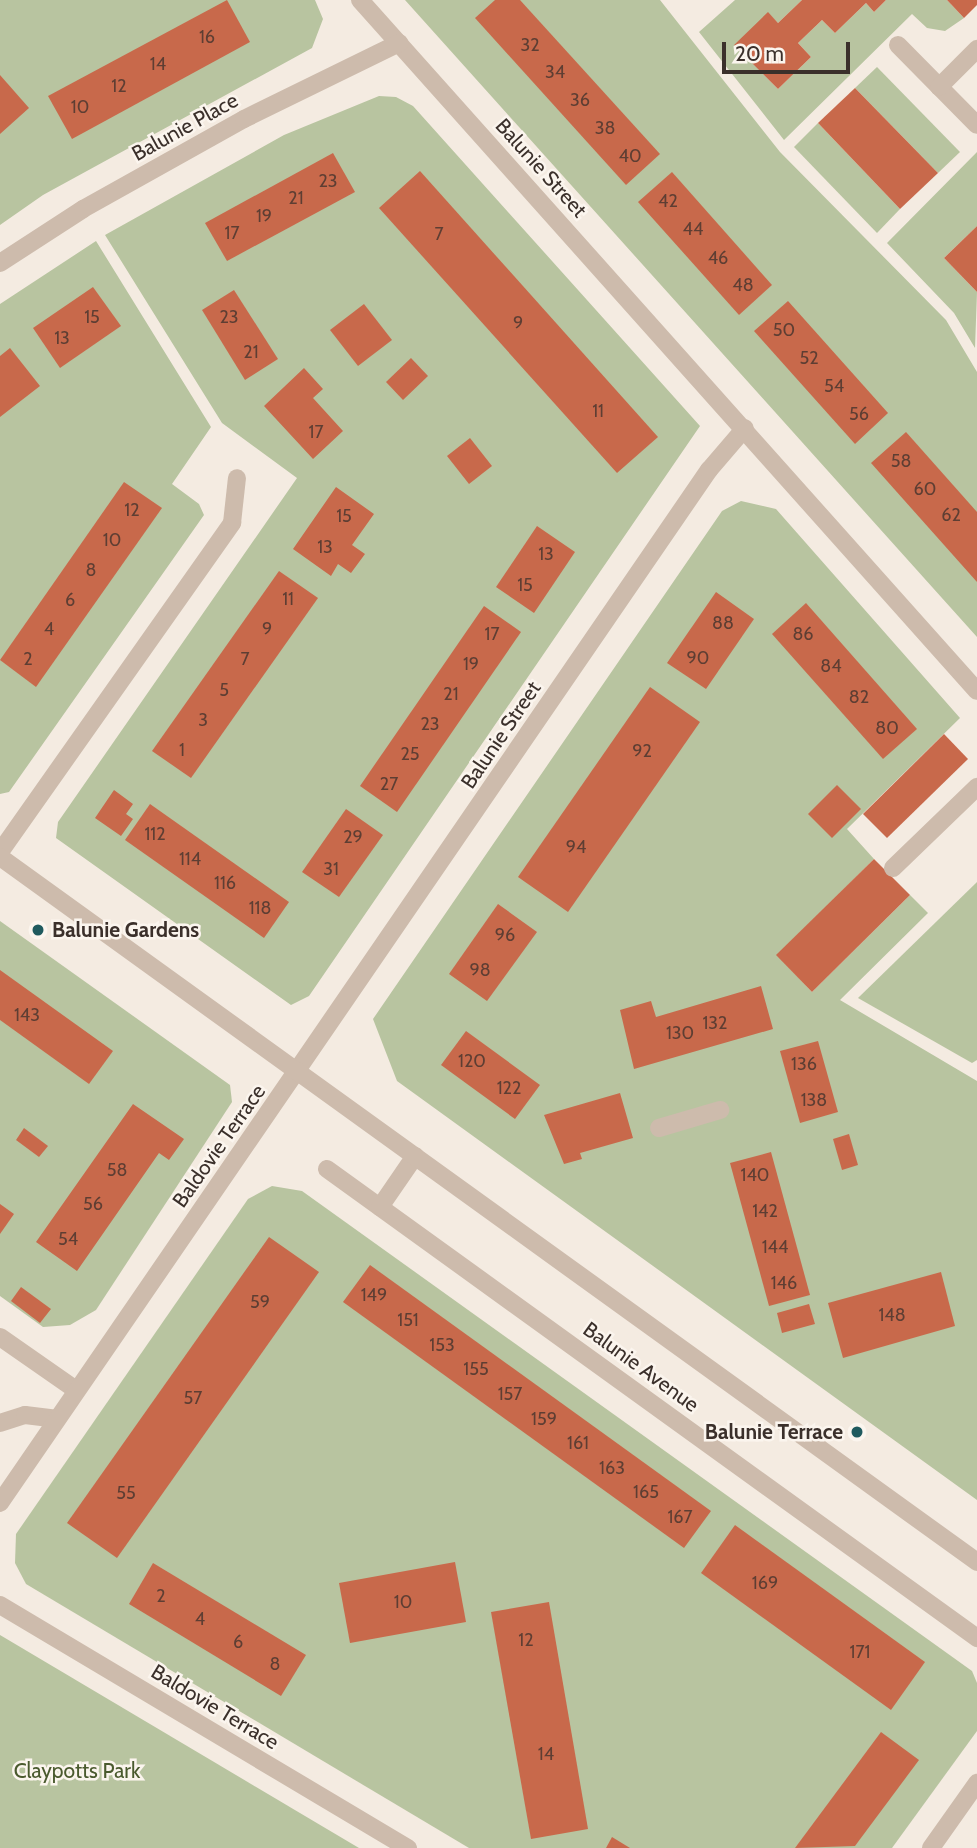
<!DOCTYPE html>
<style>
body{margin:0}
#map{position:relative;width:977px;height:1848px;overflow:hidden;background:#f4ebe1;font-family:Cabin,sans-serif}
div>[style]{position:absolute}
.green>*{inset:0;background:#b8c4a0}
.building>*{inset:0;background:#c8694b}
.service>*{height:18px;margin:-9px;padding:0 9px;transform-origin:9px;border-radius:9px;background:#cdbbac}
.pedestrian>*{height:18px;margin:-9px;padding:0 9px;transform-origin:9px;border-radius:9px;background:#cdbbac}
.minor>*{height:18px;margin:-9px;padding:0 9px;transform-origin:9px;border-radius:9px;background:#cdbbac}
.tertiary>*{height:18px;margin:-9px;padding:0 9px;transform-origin:9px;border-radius:9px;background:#cdbbac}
.dots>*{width:19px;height:19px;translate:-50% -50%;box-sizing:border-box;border:4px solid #fbf5ee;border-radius:50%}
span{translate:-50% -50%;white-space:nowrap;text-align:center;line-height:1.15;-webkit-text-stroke:5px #fbf5ee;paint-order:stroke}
.number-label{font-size:18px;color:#5e3e33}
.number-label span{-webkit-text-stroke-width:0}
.street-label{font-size:21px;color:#3b302b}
.poi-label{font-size:21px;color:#3b302b;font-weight:700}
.left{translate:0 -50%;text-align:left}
.right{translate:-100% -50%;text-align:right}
.park-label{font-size:21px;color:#4a5a2e}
.scale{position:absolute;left:722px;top:42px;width:128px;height:32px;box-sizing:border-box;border:4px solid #3b302b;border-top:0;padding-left:9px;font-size:21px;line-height:24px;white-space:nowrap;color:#3b302b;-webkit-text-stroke:5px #fbf5ee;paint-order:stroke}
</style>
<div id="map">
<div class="green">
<i style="clip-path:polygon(0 0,315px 0,323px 19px,312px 48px,43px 195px,0 225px)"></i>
<i style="clip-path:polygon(405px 0,660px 0,780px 152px,946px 320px,977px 372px,977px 637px)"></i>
<i style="clip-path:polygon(735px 0,802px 0,778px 23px,768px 13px,735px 45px,778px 89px,811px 57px,798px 43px,822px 20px,835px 33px,866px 3px,874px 12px,886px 0,947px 0,964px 18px,945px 31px,927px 28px,912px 14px,784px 140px,699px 32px)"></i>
<i style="clip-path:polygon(877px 67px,960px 152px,938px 173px,855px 88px)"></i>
<i style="clip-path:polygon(379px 96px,396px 97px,413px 106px,700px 426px,309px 996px,291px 1005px,56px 838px,58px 822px,297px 478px,222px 423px,105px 235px,284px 135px)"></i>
<i style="clip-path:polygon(818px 123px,900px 209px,877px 233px,794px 147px)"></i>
<i style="clip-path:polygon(977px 152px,977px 226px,944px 258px,977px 292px,975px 348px,954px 313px,887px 243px)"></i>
<i style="clip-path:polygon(96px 241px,211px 427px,172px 484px,199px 504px,204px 515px,9px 792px,0 794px,0 304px)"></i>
<i style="clip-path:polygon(741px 501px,776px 509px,960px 718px,847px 829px,874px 859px,777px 955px,812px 992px,910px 895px,928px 913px,840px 1000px,977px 1081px,977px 1500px,397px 1081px,373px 1019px,722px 511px)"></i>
<i style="clip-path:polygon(977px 882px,977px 1060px,972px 1063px,858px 998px)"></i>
<i style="clip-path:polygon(0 921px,230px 1085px,232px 1102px,96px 1310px,70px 1325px,43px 1327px,0 1296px)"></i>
<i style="clip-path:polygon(272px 1186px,302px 1191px,972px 1671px,977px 1683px,977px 1731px,892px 1848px,469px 1848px,26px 1584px,15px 1563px,16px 1534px,248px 1199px)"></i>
<i style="clip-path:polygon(0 1635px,359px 1848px,0 1848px)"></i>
</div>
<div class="building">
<i style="clip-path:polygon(227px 0,250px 42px,72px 139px,48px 96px)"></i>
<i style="clip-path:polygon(495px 0,520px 0,660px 154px,626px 185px,475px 18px)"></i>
<i style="clip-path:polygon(802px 0,886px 0,874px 12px,866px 3px,835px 33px,822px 20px,798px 43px,811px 57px,778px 89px,734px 45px,768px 12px,778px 23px)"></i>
<i style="clip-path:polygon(947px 0,977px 0,977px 5px,964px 18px)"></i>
<i style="clip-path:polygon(0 75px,29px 108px,0 134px)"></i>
<i style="clip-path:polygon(855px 88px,938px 173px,900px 209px,818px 123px)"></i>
<i style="clip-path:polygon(333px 153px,355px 192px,227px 261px,205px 223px)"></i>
<i style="clip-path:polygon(420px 171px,658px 437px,617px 473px,379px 208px)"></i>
<i style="clip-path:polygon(672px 172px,772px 285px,739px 315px,638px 202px)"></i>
<i style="clip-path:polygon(977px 226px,977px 292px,944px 258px)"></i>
<i style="clip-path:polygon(93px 287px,121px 326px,60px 368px,33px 328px)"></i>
<i style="clip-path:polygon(234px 290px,278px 359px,245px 380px,202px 310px)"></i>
<i style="clip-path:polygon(788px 301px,888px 413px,855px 444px,754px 331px)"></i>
<i style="clip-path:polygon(364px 304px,392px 340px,358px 366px,330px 330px)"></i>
<i style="clip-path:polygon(10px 348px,40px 386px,0 417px,0 356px)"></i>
<i style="clip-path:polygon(411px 358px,428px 376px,403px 400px,386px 382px)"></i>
<i style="clip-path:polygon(304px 368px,323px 389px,313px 398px,343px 431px,313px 459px,264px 406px)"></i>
<i style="clip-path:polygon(906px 432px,977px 512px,977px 582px,871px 463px)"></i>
<i style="clip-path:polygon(470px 438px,492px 466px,469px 484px,447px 456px)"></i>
<i style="clip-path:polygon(124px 482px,162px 508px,36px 687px,0 660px)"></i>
<i style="clip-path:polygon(336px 487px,374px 514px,352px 545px,365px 554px,351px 573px,338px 564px,331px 576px,293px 549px)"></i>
<i style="clip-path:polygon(537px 526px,575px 552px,534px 613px,496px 587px)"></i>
<i style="clip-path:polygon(279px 571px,318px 598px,191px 778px,152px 751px)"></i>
<i style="clip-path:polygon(716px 592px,754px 619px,706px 689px,667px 663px)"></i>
<i style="clip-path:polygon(806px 603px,917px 729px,883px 759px,772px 634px)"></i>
<i style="clip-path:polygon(484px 606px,521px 632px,397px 812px,360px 786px)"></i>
<i style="clip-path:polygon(650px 687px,700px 722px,568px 912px,518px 877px)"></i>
<i style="clip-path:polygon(944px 734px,968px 759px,887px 838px,863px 814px)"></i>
<i style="clip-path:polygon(837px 785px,861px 809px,832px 838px,808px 814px)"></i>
<i style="clip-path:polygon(114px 790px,133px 804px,126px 814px,133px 819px,121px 836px,95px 818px)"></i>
<i style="clip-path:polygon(150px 804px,289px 902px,264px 938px,125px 840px)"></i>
<i style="clip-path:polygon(346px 809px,383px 835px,339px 897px,302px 872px)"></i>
<i style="clip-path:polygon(874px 859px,910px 895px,812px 992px,776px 955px)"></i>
<i style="clip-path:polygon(498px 904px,537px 932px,487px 1001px,449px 974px)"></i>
<i style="clip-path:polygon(0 970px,113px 1051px,89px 1084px,0 1020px)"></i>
<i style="clip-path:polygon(761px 986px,773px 1029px,634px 1069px,620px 1010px,651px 1001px,656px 1017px)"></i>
<i style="clip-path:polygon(466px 1031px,540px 1085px,515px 1119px,441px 1065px)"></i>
<i style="clip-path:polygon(818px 1041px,838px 1112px,800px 1123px,780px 1051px)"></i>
<i style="clip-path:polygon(620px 1093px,633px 1138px,580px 1153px,582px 1159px,564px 1164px,544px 1115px)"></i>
<i style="clip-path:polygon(133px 1104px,184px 1139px,169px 1160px,159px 1153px,77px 1271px,36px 1242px)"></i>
<i style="clip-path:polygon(24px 1128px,48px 1146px,39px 1157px,16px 1140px)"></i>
<i style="clip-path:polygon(849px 1134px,858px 1165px,842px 1170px,833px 1139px)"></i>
<i style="clip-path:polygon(771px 1152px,810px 1295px,769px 1306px,730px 1163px)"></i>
<i style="clip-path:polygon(0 1204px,14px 1214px,0 1234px)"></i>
<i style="clip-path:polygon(269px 1237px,319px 1272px,117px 1558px,67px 1523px)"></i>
<i style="clip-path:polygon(370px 1265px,711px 1511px,684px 1548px,343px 1302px)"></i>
<i style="clip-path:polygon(941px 1272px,955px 1326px,843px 1358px,828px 1303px)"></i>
<i style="clip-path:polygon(21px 1287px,51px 1309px,40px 1323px,11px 1301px)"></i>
<i style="clip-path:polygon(809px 1304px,815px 1324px,782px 1333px,777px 1313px)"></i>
<i style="clip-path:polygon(735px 1525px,925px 1662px,891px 1710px,701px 1573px)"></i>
<i style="clip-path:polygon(455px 1562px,466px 1622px,350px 1643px,339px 1583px)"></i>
<i style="clip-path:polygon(153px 1563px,306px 1655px,281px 1696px,129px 1604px)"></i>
<i style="clip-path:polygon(549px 1602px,588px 1829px,531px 1839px,491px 1612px)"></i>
<i style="clip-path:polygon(881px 1732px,919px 1760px,855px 1846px,795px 1848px)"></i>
<i style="clip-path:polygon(612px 1837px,630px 1848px,606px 1848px)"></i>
</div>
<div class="service">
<i style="left:893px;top:868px;width:117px;rotate:-44deg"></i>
</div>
<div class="pedestrian">
<i style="left:659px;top:1128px;width:64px;rotate:-16.4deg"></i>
</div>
<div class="minor">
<i style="left:360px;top:0;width:926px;rotate:48.24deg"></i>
<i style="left:898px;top:45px;width:112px;rotate:45.4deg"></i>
<i style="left:939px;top:87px;width:54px;rotate:-45deg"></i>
<i style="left:0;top:263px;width:99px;rotate:-33deg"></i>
<i style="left:83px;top:209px;width:184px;rotate:-29.2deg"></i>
<i style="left:244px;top:119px;width:173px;rotate:-26.1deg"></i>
<i style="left:0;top:852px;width:403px;rotate:-54.8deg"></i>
<i style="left:232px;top:523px;width:45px;rotate:-83.7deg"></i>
<i style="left:327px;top:1169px;width:802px;rotate:35.81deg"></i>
<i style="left:380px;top:1207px;width:62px;rotate:-55.5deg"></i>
<i style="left:0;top:1337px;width:93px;rotate:34.9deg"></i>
<i style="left:0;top:1423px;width:26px;rotate:-18deg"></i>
<i style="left:25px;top:1415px;width:31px;rotate:7deg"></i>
<i style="left:0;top:1503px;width:1253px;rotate:-55.54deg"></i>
<i style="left:709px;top:470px;width:55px;rotate:-49.4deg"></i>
<i style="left:0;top:1605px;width:475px;rotate:30.8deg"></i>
<i style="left:931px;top:1848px;width:80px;rotate:-54.7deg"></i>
</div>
<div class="tertiary">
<i style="left:0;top:857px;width:1205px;rotate:35.81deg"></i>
</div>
<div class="dots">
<i style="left:38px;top:930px;background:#1f5a5e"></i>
<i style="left:857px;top:1432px;background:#1f5a5e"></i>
</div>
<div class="number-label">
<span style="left:207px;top:37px">16</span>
<span style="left:530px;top:45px">32</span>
<span style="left:158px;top:64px">14</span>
<span style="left:555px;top:72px">34</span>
<span style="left:119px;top:86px">12</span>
<span style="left:580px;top:100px">36</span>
<span style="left:80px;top:107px">10</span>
<span style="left:605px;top:128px">38</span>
<span style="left:630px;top:156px">40</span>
<span style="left:328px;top:181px">23</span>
<span style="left:296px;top:198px">21</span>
<span style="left:668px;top:201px">42</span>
<span style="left:264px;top:216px">19</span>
<span style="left:693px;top:229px">44</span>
<span style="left:232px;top:233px">17</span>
<span style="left:439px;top:234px">7</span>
<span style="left:718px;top:258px">46</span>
<span style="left:743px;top:285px">48</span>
<span style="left:92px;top:317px">15</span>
<span style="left:229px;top:317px">23</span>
<span style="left:518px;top:323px">9</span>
<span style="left:784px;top:330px">50</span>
<span style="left:62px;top:338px">13</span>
<span style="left:251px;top:352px">21</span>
<span style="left:809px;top:358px">52</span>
<span style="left:834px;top:386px">54</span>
<span style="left:598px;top:411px">11</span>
<span style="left:859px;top:414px">56</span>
<span style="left:316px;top:432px">17</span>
<span style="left:901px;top:461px">58</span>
<span style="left:925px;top:489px">60</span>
<span style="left:132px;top:510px">12</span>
<span style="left:951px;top:515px">62</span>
<span style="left:344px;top:516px">15</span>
<span style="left:112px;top:540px">10</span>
<span style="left:325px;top:547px">13</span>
<span style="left:546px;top:554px">13</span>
<span style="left:91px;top:570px">8</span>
<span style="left:525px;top:585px">15</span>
<span style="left:288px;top:599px">11</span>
<span style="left:70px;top:600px">6</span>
<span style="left:723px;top:623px">88</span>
<span style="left:49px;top:629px">4</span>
<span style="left:267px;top:629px">9</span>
<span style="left:492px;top:634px">17</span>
<span style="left:803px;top:634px">86</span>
<span style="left:698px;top:658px">90</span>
<span style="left:28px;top:659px">2</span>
<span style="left:245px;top:659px">7</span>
<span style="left:471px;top:664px">19</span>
<span style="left:831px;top:666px">84</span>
<span style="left:224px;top:690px">5</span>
<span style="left:451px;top:694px">21</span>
<span style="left:859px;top:697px">82</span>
<span style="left:203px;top:720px">3</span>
<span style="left:430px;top:724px">23</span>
<span style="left:887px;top:728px">80</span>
<span style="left:182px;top:750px">1</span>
<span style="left:642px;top:751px">92</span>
<span style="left:410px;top:754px">25</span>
<span style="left:389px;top:784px">27</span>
<span style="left:155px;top:834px">112</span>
<span style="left:353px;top:837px">29</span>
<span style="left:576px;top:847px">94</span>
<span style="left:190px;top:859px">114</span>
<span style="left:331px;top:869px">31</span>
<span style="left:225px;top:883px">116</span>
<span style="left:260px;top:908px">118</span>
<span style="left:505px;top:935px">96</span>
<span style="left:480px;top:970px">98</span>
<span style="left:27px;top:1015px">143</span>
<span style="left:715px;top:1023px">132</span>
<span style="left:680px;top:1033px">130</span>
<span style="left:472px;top:1061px">120</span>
<span style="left:804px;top:1064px">136</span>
<span style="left:509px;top:1088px">122</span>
<span style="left:814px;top:1100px">138</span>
<span style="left:117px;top:1170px">58</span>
<span style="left:755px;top:1175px">140</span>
<span style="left:93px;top:1204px">56</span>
<span style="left:765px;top:1211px">142</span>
<span style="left:68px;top:1239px">54</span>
<span style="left:775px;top:1247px">144</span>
<span style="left:784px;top:1283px">146</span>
<span style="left:374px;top:1295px">149</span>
<span style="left:260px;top:1302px">59</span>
<span style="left:892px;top:1315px">148</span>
<span style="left:408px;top:1320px">151</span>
<span style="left:442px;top:1345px">153</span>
<span style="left:476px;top:1369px">155</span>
<span style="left:510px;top:1394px">157</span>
<span style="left:193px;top:1398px">57</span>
<span style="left:544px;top:1419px">159</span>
<span style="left:578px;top:1443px">161</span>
<span style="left:612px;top:1468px">163</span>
<span style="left:646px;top:1492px">165</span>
<span style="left:126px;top:1493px">55</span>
<span style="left:680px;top:1517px">167</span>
<span style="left:765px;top:1583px">169</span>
<span style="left:161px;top:1596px">2</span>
<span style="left:403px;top:1602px">10</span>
<span style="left:200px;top:1619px">4</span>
<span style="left:526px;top:1640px">12</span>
<span style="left:238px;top:1642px">6</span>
<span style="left:860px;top:1652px">171</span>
<span style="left:275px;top:1664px">8</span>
<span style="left:546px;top:1754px">14</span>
</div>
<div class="street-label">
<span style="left:185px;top:127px;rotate:-29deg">Balunie Place</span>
<span style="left:541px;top:168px;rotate:48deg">Balunie Street</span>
<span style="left:501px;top:735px;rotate:-56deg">Balunie Street</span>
<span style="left:219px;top:1146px;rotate:-55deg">Baldovie Terrace</span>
<span style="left:641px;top:1367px;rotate:36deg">Balunie Avenue</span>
<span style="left:215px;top:1707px;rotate:31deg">Baldovie Terrace</span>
</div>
<div class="poi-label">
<span class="left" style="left:52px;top:930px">Balunie Gardens</span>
<span class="right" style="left:843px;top:1432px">Balunie Terrace</span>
</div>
<div class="park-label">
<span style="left:77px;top:1771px">Claypotts Park</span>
</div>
<div class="scale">20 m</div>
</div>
